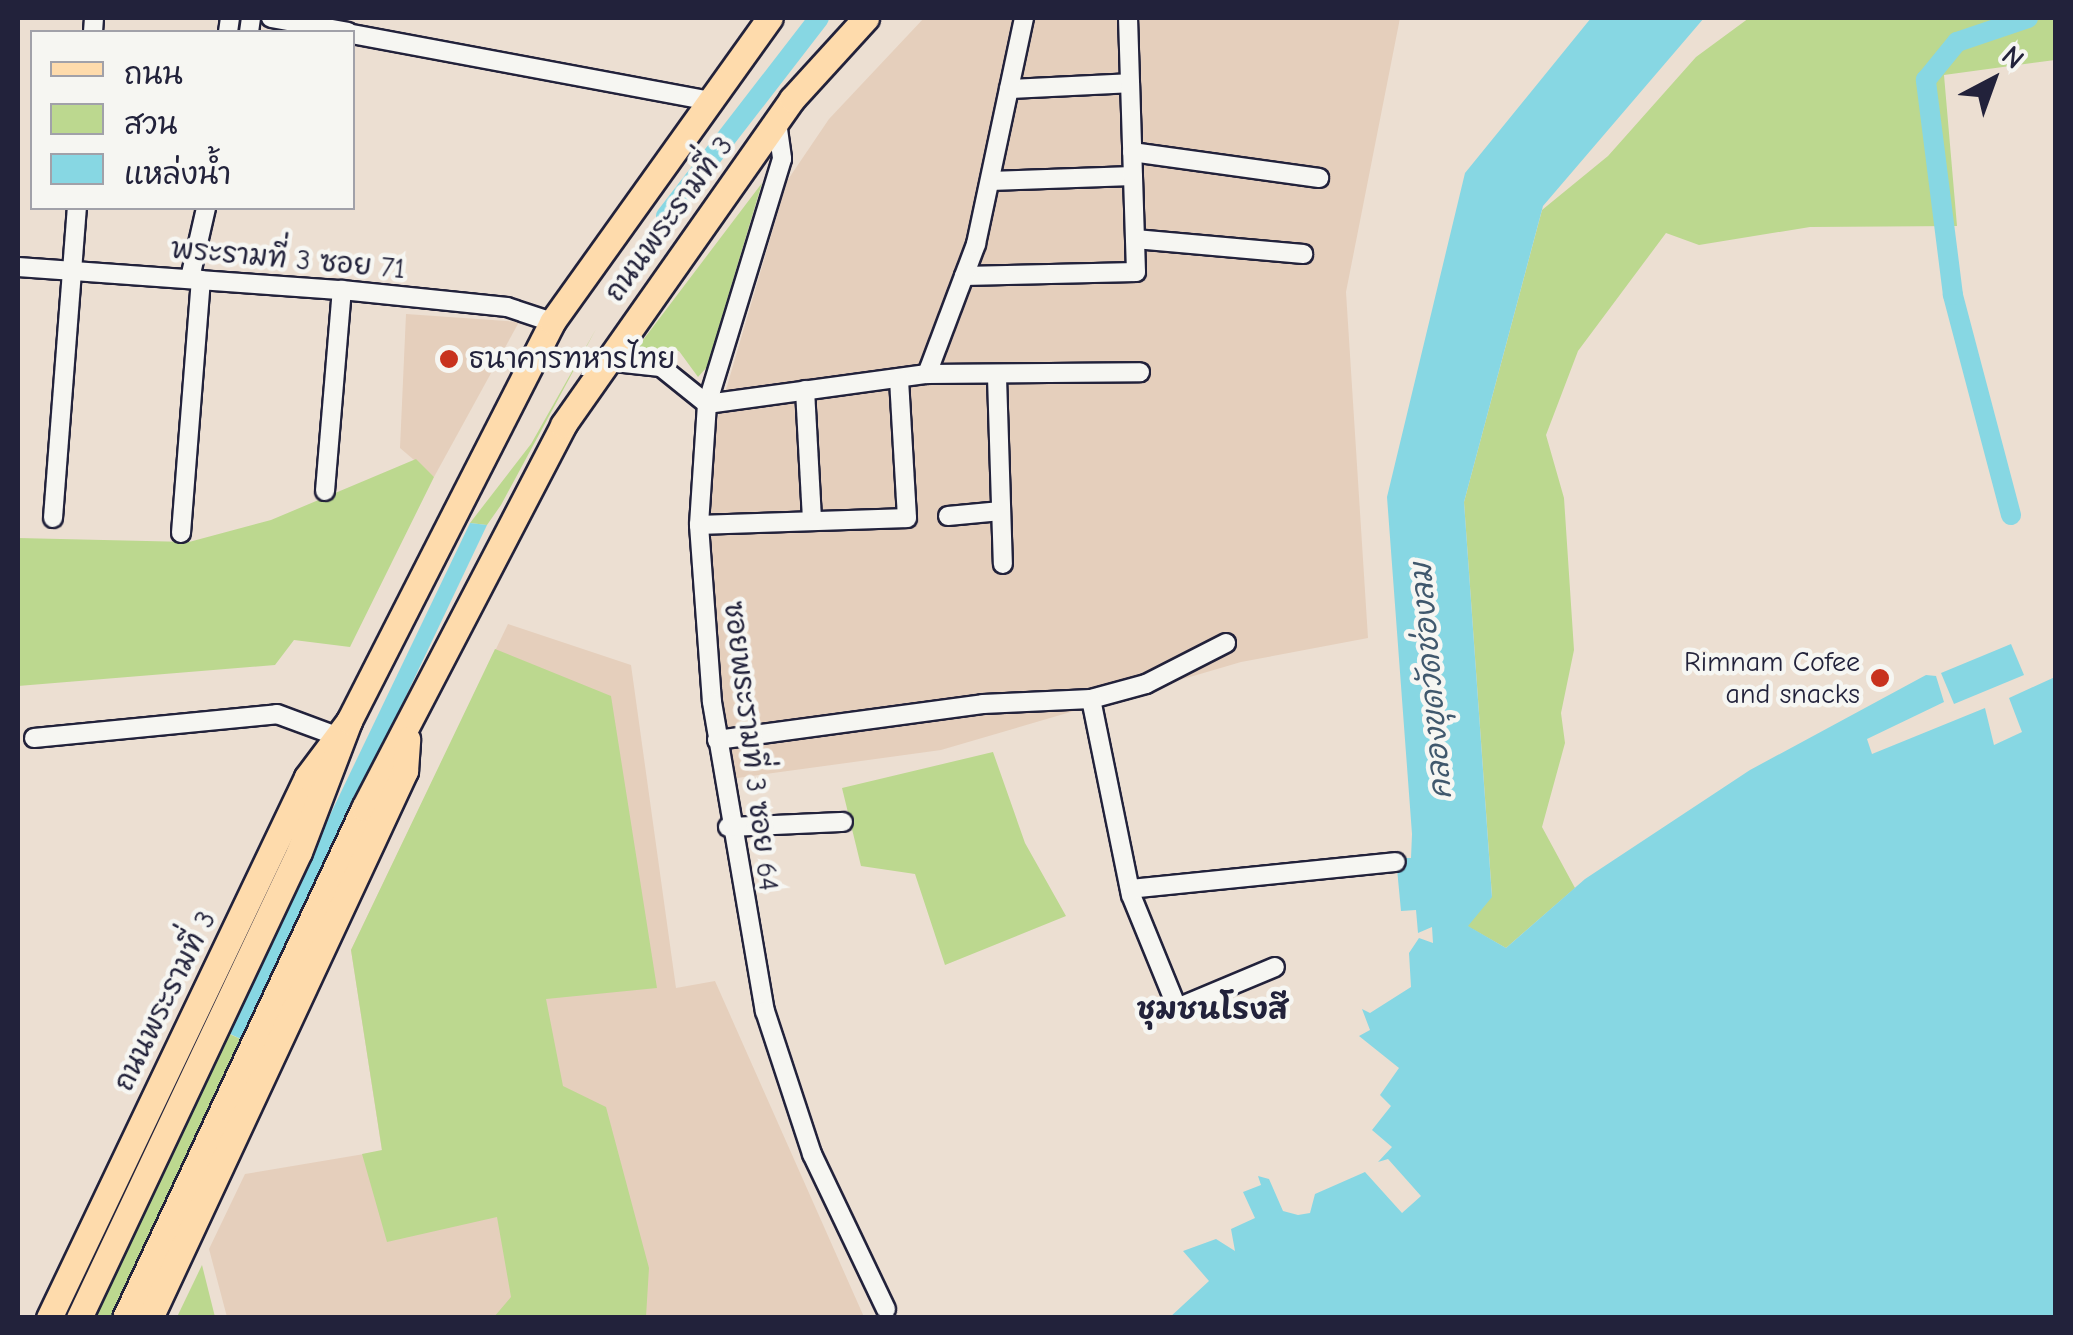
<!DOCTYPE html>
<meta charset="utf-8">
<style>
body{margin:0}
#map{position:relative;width:2073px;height:1335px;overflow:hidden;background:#ecdfd2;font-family:"Comic Neue","Playpen Sans Thai",sans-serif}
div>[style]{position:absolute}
.built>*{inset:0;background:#e5cfbc}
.green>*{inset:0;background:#bcd88f}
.water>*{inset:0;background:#87d7e3}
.canal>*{height:20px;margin:-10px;padding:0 10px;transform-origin:10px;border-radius:10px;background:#87d7e3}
.roads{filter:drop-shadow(2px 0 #22223b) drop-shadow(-2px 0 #22223b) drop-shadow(0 2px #22223b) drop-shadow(0 -2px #22223b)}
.street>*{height:18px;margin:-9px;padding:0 9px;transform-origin:9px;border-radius:9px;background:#f6f6f2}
.primary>*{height:25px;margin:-12.5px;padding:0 12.5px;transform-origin:12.5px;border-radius:12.5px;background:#fedbac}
.dots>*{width:28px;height:28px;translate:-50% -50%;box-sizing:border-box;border:5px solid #f6f6f2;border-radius:50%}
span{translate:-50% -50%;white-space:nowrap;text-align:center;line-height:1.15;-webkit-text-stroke:9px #f6f6f2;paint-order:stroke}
.street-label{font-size:28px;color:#22223b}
.poi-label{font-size:28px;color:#22223b}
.left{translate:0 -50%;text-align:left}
.right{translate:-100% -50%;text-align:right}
.water-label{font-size:30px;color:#40586d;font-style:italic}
.neighbourhood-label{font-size:30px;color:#22223b;font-weight:700}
.frame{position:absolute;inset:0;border:20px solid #22223b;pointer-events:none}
.legend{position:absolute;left:30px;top:30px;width:325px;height:180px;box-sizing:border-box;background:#f6f6f2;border:2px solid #a1a1a9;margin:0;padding:12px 18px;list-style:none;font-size:30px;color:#22223b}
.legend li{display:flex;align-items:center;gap:20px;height:50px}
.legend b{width:50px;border:2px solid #a1a1a9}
.north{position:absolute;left:1943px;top:30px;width:100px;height:100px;-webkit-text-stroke:8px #f6f6f2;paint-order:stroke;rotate:41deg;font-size:28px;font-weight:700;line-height:40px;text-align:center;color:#22223b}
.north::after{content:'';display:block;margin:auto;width:35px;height:45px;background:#22223b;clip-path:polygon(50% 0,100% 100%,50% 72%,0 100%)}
</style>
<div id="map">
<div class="built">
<i style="clip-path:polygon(924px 18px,1400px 18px,1346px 292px,1368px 638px,1241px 662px,941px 750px,730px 779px,710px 547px,713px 434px,787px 181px,829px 119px)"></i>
<i style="clip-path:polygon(406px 314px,519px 322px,434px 477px,400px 448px)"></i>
<i style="clip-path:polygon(508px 624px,631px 665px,676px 988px,715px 981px,864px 1317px,227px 1317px,209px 1249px,245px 1174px,382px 1151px,351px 950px)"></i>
</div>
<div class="green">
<i style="clip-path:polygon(1749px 18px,2055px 18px,2055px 60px,1944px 75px,1957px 226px,1810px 227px,1699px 245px,1666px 233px,1578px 351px,1546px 435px,1564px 498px,1574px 650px,1561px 713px,1565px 743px,1542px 827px,1575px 888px,1506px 948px,1467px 926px,1492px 896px,1464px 502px,1542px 210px,1608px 156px,1696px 57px)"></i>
<i style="clip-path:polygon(762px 183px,707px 367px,698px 377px,679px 351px,637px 348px)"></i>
<i style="clip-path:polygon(596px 329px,501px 505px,487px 525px,470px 523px,531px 444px)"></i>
<i style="clip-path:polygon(416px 459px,434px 477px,350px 647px,294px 640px,275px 665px,18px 686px,18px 538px,189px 542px,271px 520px)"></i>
<i style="clip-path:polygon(495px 649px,611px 696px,657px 988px,546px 999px,563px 1086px,606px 1107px,649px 1268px,646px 1317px,494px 1317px,511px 1297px,497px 1217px,387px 1242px,362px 1154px,382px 1150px,351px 950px)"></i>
<i style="clip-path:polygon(993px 752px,1025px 843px,1066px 916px,945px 965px,915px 874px,861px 866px,842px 788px)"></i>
<i style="clip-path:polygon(220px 1030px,243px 1040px,128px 1317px,80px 1318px)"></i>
<i style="clip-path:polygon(202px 1265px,215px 1317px,177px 1317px)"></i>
</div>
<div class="water">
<i style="clip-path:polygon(1591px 18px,1704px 18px,1543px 206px,1464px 502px,1492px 897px,1468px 926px,1506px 948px,1585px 879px,1750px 770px,1926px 675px,1936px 676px,1944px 702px,1867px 739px,1872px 754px,1985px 708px,1994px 745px,2022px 732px,2009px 698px,2055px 677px,2055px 1317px,1169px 1318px,1209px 1281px,1183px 1251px,1216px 1239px,1235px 1251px,1231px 1229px,1255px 1218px,1243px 1192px,1261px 1185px,1258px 1176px,1269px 1179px,1283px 1211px,1298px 1215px,1310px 1213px,1315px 1194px,1365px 1172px,1402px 1213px,1421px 1196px,1388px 1159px,1378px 1162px,1392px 1147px,1372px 1130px,1391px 1106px,1380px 1095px,1399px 1068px,1359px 1036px,1370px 1030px,1362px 1009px,1370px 1013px,1411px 987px,1409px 953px,1419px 938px,1433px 943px,1432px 927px,1418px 933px,1416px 910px,1401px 911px,1396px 858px,1411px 858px,1412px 834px,1387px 497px,1465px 173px)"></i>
<i style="clip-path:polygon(470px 523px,487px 525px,243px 1040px,226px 1032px)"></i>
<i style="clip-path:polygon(2011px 644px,2024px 675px,1954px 704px,1941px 673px)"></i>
</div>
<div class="canal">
<i style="left:666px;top:216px;width:250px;rotate:-52.3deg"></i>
<i style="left:2011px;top:515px;width:228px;rotate:-104.8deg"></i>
<i style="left:1953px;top:295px;width:217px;rotate:-97.2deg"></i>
<i style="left:1926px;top:80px;width:49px;rotate:-50.8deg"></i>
<i style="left:1957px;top:42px;width:75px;rotate:-18.7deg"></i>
</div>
<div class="roads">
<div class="street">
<i style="left:271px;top:18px;width:78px;rotate:10.3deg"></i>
<i style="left:93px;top:32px;width:14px;rotate:-86deg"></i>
<i style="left:228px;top:32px;width:14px;rotate:-82deg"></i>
<i style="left:249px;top:32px;width:14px;rotate:-82deg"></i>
<i style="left:352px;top:34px;width:359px;rotate:10.6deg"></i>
<i style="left:1009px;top:89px;width:121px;rotate:-2.8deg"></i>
<i style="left:777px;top:122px;width:37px;rotate:82deg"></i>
<i style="left:782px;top:159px;width:256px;rotate:107deg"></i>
<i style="left:707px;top:404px;width:121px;rotate:93.8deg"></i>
<i style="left:699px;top:525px;width:177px;rotate:85.8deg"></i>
<i style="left:712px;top:702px;width:314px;rotate:80.3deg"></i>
<i style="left:765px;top:1011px;width:151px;rotate:71.8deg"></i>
<i style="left:812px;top:1154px;width:172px;rotate:64.5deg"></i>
<i style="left:1132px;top:152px;width:189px;rotate:7.9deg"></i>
<i style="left:990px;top:181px;width:143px;rotate:-2deg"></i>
<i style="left:1135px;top:239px;width:169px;rotate:5.1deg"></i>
<i style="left:18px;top:267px;width:325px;rotate:4.1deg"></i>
<i style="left:342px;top:290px;width:166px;rotate:5.9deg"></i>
<i style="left:507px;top:307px;width:47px;rotate:18.4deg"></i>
<i style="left:964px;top:276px;width:172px;rotate:-1.3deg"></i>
<i style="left:1136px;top:272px;width:254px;rotate:-91.8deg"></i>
<i style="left:190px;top:278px;width:72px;rotate:-77.1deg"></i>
<i style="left:605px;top:361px;width:56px;rotate:6.1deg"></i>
<i style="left:661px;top:367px;width:59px;rotate:38.8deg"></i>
<i style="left:927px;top:374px;width:139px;rotate:-69.3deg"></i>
<i style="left:976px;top:244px;width:231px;rotate:-78deg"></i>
<i style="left:997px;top:377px;width:187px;rotate:88.2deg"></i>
<i style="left:805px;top:390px;width:131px;rotate:86.9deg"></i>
<i style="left:707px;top:404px;width:222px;rotate:-7.8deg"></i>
<i style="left:927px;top:374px;width:213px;rotate:-0.5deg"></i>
<i style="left:325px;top:491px;width:202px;rotate:-85.2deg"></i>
<i style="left:948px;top:516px;width:53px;rotate:-5.4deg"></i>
<i style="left:53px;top:518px;width:311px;rotate:-85.6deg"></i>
<i style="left:699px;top:525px;width:208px;rotate:-1.9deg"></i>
<i style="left:907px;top:518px;width:140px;rotate:-93.3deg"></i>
<i style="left:181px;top:533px;width:254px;rotate:-85.5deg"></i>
<i style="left:1091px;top:699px;width:57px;rotate:-15.3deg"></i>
<i style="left:1146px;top:684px;width:90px;rotate:-27.1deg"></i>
<i style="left:34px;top:738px;width:244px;rotate:-5.6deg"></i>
<i style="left:277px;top:714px;width:58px;rotate:20.3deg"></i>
<i style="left:717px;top:740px;width:268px;rotate:-7.7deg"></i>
<i style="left:983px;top:704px;width:108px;rotate:-2.7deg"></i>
<i style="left:1091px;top:699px;width:200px;rotate:78.5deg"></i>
<i style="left:1131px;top:895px;width:122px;rotate:67.8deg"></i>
<i style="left:1177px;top:1008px;width:106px;rotate:-22.7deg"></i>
<i style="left:728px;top:827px;width:115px;rotate:-2.5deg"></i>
<i style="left:1130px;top:889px;width:267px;rotate:-5.8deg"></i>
</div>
<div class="primary">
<i style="left:49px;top:1318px;width:599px;rotate:-64.5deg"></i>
<i style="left:307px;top:777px;width:70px;rotate:-53.1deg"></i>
<i style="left:79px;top:1318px;width:515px;rotate:-64.73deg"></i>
<i style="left:299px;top:852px;width:140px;rotate:-69.1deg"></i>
<i style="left:349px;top:721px;width:448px;rotate:-63deg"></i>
<i style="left:552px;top:322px;width:374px;rotate:-54.4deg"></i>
<i style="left:125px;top:1318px;width:563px;rotate:-64.89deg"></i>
<i style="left:364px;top:808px;width:432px;rotate:-62.5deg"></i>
<i style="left:563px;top:425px;width:398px;rotate:-54.9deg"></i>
<i style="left:792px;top:99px;width:110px;rotate:-47.6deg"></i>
<i style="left:150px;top:1318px;width:604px;rotate:-65.01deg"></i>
<i style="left:405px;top:771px;width:32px;rotate:-86deg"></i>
</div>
</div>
<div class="dots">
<i style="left:449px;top:359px;background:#c8321e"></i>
<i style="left:1880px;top:678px;background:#c8321e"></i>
</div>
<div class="street-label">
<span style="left:669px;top:219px;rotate:-54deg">ถนนพระรามที่ 3</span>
<span style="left:288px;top:259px;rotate:5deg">พระรามที่ 3 ซอย 71</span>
<span style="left:751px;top:746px;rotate:83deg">ซอยพระรามที่ 3 ซอย 64</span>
<span style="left:165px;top:1001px;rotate:-64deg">ถนนพระรามที่ 3</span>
</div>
<div class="poi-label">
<span class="left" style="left:469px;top:359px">ธนาคารทหารไทย</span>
<span class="right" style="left:1860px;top:678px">Rimnam Cofee<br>and snacks</span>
</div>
<div class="water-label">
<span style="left:1432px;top:681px;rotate:-95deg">คลองขุดวัดช่องลม</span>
</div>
<div class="neighbourhood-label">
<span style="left:1212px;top:1010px">ชุมชนโรงสี</span>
</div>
<div class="frame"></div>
<ul class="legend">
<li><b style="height:12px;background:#fedbac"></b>ถนน</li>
<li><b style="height:28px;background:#bcd88f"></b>สวน</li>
<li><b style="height:28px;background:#87d7e3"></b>แหล่งน้ำ</li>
</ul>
<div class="north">N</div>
</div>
